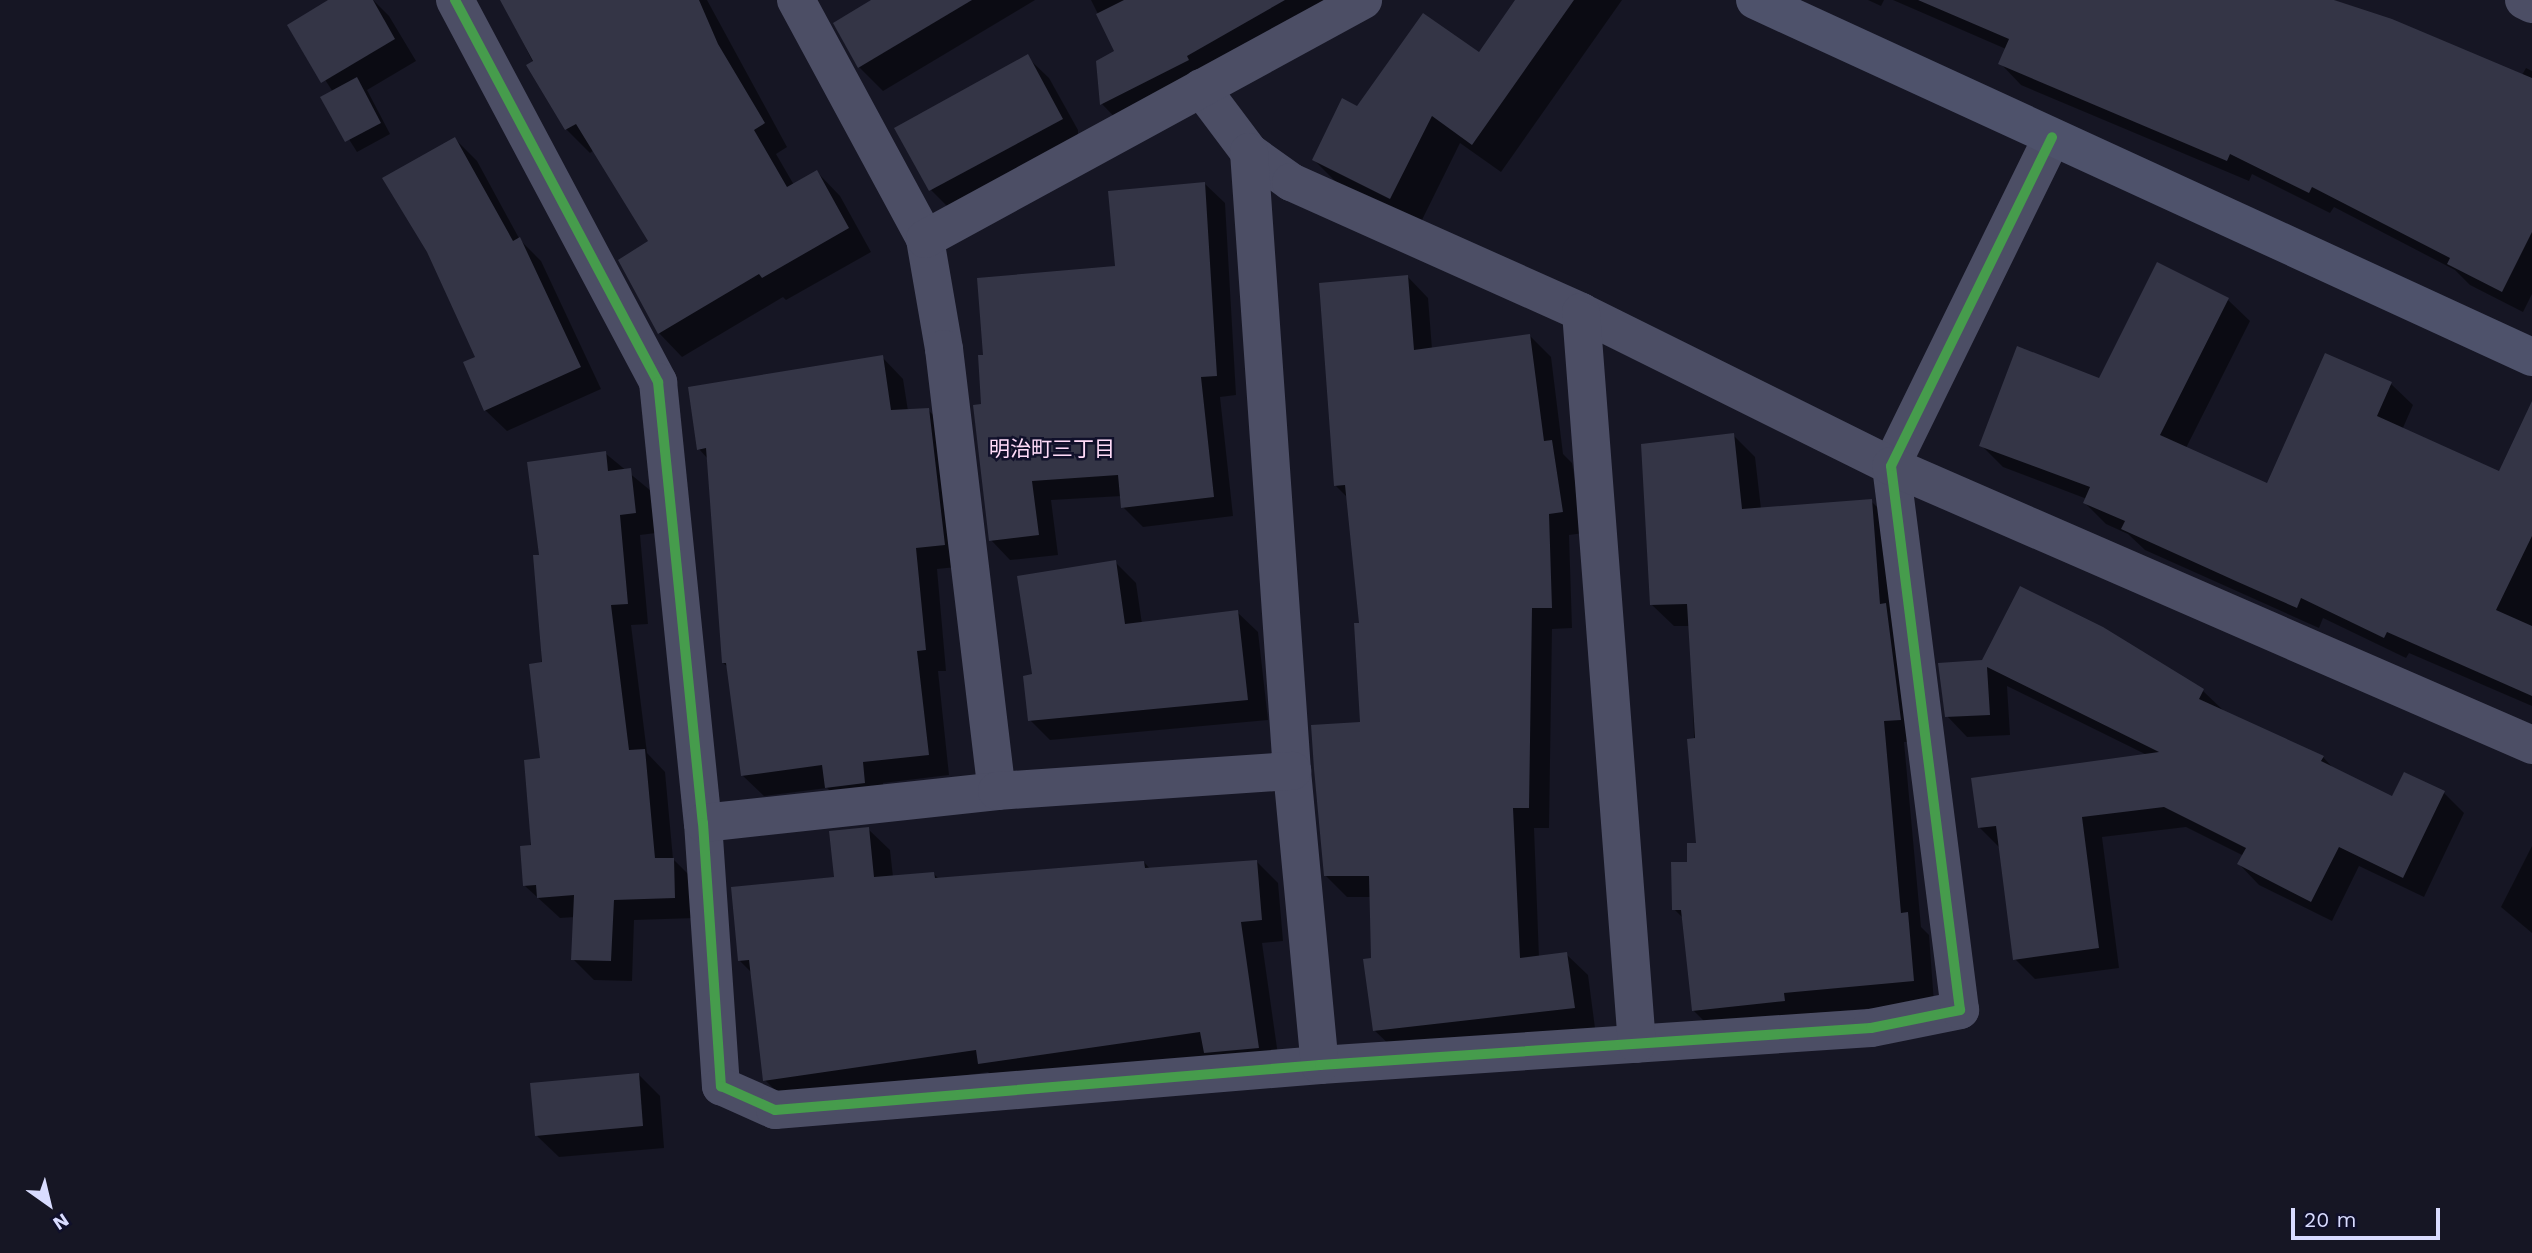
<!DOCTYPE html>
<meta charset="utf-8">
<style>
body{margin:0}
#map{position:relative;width:2532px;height:1253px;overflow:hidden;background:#161624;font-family:"Work Sans","Noto Sans JP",sans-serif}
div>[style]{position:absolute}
.shadow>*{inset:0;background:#0007}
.building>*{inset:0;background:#343546}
.street>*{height:38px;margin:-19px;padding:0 19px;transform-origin:19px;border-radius:19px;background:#4c4e65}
.secondary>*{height:38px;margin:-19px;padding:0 19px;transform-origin:19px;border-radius:19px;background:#4e526b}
.cycleway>*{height:10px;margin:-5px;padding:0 5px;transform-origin:5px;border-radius:5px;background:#469c4c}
span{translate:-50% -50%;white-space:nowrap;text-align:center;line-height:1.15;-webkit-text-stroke:5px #10102a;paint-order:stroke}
.neighbourhood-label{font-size:21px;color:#ffdbf8}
.north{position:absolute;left:14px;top:1169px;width:70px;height:70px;-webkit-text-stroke:5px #10102a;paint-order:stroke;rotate:146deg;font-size:19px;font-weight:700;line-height:28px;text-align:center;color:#d9dcff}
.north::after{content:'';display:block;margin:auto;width:24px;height:32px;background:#d9dcff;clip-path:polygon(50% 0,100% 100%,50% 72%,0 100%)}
.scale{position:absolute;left:2291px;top:1208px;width:149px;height:32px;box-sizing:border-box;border:4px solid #d9dcff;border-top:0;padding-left:9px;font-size:21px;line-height:24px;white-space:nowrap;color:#d9dcff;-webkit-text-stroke:5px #10102a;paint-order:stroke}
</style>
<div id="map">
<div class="shadow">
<i style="clip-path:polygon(332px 0,373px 0,389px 16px,416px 61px,367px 90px,390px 134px,357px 152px,323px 98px,333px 92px,290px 26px)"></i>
<i style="clip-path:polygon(502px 0,707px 0,787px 147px,776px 154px,794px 185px,817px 172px,840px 196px,871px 252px,786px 300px,783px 297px,682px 357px,659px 333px,650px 242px,594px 150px,590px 153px,566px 129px)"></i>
<i style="clip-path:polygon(875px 0,1035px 0,883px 91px,859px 67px)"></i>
<i style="clip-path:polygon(1091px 0,1343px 0,1125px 128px,1102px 104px,1098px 62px,1117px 52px)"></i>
<i style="clip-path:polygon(1517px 0,1622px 0,1501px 172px,1460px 143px,1419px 226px,1342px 188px,1314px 160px,1358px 108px,1479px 54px)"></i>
<i style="clip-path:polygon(1868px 0,1884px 0,1881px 6px)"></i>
<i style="clip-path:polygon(1893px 0,2333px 0,2522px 75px,2526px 68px,2532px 71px,2532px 294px,2523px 312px,2470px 285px,2455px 270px,2334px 207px,2330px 213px,2252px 174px,2249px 181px,2021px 85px,2000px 63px,2006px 49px)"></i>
<i style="clip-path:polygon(1027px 57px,1049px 78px,1078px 130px,1078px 145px,952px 211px,931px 190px)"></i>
<i style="clip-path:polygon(455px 139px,477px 161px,520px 240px,541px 261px,601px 389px,507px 431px,485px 410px)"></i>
<i style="clip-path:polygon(1205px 184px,1225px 203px,1236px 395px,1220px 397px,1233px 516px,1143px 527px,1123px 507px,1122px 496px,1051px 500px,1058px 555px,1010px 560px,991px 540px,983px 406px,985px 356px,1116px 267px)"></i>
<i style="clip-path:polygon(1407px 276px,1428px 298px,1432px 349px,1530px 336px,1551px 357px,1563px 454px,1572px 463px,1584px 533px,1569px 535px,1572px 628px,1552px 629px,1549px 828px,1534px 828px,1539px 958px,1566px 954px,1588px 975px,1595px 1028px,1396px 1051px,1374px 1030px,1371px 897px,1347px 897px,1326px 876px,1362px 724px,1361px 625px,1348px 498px,1336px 486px)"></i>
<i style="clip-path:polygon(2228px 300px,2250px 321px,2186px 448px,2268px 485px,2326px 355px,2391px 384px,2413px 405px,2402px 430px,2500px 473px,2532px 446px,2532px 706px,2409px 653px,2406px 658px,2323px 618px,2319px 628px,2145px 550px,2128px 534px,2106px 524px,2085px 503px,2087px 499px,2003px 467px,1981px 445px,2100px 380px)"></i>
<i style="clip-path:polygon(882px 357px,903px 379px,908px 411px,928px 410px,950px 431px,966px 566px,937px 569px,946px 671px,938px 671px,949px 775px,883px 783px,885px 804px,848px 808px,827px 788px,764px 796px,742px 775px,728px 667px,723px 663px,708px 459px,699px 449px)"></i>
<i style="clip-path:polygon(1733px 435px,1755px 457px,1761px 509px,1871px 501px,1893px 523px,1922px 741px,1904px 742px,1921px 927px,1929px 935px,1934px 1003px,1805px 1014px,1715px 1032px,1693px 1010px,1684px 919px,1674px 909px,1698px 845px,1690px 626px,1674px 626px,1652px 605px)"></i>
<i style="clip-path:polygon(605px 453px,651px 491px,656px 533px,640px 535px,648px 624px,631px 625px,647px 753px,665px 772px,673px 859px,694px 880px,696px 918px,634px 920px,632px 981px,594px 980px,573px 959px,575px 917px,560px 918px,525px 886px,542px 760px,541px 556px)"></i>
<i style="clip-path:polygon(1115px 562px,1136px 583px,1142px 624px,1237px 612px,1258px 632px,1268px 720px,1050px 740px,1030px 720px,1034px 676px)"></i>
<i style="clip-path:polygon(1983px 662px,2203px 691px,2224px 711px,2323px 757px,2334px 769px,2393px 798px,2444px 793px,2464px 813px,2424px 897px,2359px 866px,2332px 921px,2259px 885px,2239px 864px,2244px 856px,2186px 827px,2102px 837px,2119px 968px,2035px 979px,2015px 959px,2000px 848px,1979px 827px,2147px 755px,2007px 686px,2010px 735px,1967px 737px,1947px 716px)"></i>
<i style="clip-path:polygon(868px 829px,890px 850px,893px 877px,934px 874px,940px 880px,1144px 862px,1151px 870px,1256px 861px,1278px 883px,1283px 941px,1262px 943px,1280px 1069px,1001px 1085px,988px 1072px,787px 1102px,765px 1080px,752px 973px,740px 961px,836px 879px)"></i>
<i style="clip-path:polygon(2532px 846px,2532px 933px,2501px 907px)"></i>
<i style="clip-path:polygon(638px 1074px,660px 1096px,664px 1148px,559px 1157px,537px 1136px)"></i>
</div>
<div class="building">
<i style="clip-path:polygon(328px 0,373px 0,395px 39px,321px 83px,287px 25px)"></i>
<i style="clip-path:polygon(500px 0,699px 0,718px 44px,765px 123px,754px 130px,787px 187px,817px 170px,849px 228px,762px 278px,759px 274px,658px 334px,618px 260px,648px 241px,576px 124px,565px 130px,526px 65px,533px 61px)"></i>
<i style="clip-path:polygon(871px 0,972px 0,858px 68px,833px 23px)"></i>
<i style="clip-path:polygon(1124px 0,1285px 0,1187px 56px,1189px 60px,1100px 105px,1096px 61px,1114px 51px,1096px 14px)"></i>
<i style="clip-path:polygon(1515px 0,1574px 0,1472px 145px,1432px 116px,1390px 199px,1312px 160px,1342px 98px,1357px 106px,1423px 13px,1479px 52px)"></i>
<i style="clip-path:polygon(1918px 0,2334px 0,2392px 19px,2532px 78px,2532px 232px,2502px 292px,2447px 264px,2450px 258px,2312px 187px,2309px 193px,2230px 154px,2227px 161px,1998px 64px,2009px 39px)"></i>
<i style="clip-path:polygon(1028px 54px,1063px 119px,929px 191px,894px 128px)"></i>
<i style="clip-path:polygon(357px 77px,381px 123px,345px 142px,320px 97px)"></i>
<i style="clip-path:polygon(455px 137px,513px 241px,520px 237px,581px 367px,484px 411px,463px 362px,475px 357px,427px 252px,382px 178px)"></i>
<i style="clip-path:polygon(1205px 182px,1217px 376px,1201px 377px,1214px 497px,1121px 508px,1118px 475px,1032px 481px,1039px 535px,989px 541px,973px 405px,981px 404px,978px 355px,983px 355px,977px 278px,1115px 266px,1108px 191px)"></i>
<i style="clip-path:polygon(2157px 262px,2229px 298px,2160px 435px,2267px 483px,2325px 353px,2392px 382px,2377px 416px,2499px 471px,2532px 401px,2532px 536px,2496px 610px,2532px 626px,2532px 696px,2387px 632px,2384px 638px,2301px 598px,2297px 608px,2238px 582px,2121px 529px,2125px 521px,2083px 503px,2090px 487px,1979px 446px,2017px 346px,2099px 378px)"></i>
<i style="clip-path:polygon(1408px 275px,1414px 350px,1530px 334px,1544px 441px,1552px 440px,1563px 512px,1549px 514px,1552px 608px,1532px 608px,1529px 808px,1513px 808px,1520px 958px,1567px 952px,1575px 1008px,1373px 1031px,1363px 959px,1371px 958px,1369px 876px,1324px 876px,1314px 769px,1311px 725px,1360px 722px,1354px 623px,1359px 623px,1345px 485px,1334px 486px,1319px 283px)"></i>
<i style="clip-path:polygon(883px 355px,891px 410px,929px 408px,945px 545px,916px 548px,926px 650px,917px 651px,929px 755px,863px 762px,865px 783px,825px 788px,822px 765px,741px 776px,726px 663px,722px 663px,706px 448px,697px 450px,688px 387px)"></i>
<i style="clip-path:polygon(1734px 433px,1742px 509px,1872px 499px,1880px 604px,1886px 603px,1901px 720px,1884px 721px,1901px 913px,1908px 912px,1914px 981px,1784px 993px,1785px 1001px,1692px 1011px,1681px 910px,1672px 910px,1671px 862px,1687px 862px,1687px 843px,1696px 843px,1687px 739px,1695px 738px,1687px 604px,1650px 605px,1641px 444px)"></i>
<i style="clip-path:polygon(606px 451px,608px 471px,631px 468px,636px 513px,620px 515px,628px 604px,611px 605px,629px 750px,645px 749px,655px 858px,674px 858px,675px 898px,614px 900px,611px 961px,571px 960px,574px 895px,537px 898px,536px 885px,523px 886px,520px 846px,531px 845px,524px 760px,540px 758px,529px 664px,542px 662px,533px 555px,539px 555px,527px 462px)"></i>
<i style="clip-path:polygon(1116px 560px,1125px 624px,1238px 610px,1248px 700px,1028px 721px,1023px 676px,1032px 674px,1017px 576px)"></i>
<i style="clip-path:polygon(2020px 586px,2103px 627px,2204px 689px,2199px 699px,2324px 756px,2321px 761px,2392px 796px,2404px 772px,2445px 791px,2403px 878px,2339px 847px,2311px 902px,2237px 864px,2246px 848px,2164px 807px,2082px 817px,2099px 948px,2013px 960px,1996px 826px,1978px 828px,1971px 778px,2159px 752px,1987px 667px,1990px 715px,1945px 717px,1938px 663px,1982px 660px)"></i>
<i style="clip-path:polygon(869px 827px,874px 877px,934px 872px,935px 878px,1144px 861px,1145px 868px,1257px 860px,1262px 920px,1241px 922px,1259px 1048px,1204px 1053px,1200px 1032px,978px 1064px,976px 1050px,763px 1081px,749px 960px,738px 961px,731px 887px,834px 877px,829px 831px)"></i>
<i style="clip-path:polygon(639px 1073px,643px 1126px,535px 1136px,530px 1083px)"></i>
</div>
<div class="street">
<i style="left:455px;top:0;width:433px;rotate:62deg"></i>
<i style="left:658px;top:382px;width:443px;rotate:84.2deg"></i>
<i style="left:703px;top:823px;width:264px;rotate:86.1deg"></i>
<i style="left:721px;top:1086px;width:59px;rotate:24deg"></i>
<i style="left:775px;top:1110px;width:547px;rotate:-4.72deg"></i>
<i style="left:1320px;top:1065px;width:552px;rotate:-3.84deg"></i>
<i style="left:1871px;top:1028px;width:91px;rotate:-11.4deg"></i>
<i style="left:1960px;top:1010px;width:548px;rotate:-97.23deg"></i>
<i style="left:1891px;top:466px;width:366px;rotate:-63.9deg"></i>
<i style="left:796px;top:0;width:272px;rotate:61.6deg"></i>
<i style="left:925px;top:239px;width:112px;rotate:80.2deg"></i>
<i style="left:944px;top:349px;width:445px;rotate:83.2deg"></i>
<i style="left:2524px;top:0;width:9px;rotate:27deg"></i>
<i style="left:1201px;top:88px;width:80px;rotate:53.1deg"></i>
<i style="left:1249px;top:152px;width:52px;rotate:35.5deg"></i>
<i style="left:1291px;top:182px;width:318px;rotate:24.1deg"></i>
<i style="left:1581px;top:312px;width:346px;rotate:26.4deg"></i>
<i style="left:1891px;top:466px;width:699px;rotate:23.52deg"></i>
<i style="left:1249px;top:152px;width:620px;rotate:86.03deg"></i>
<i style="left:1292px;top:771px;width:295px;rotate:84.6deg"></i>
<i style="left:925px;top:239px;width:499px;rotate:-28.6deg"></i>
<i style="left:1581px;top:312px;width:734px;rotate:85.63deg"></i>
<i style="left:703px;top:823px;width:296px;rotate:-6.2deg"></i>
<i style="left:997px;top:791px;width:296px;rotate:-3.9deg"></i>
</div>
<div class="secondary">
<i style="left:1755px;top:0;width:855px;rotate:24.68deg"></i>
</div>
<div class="cycleway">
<i style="left:455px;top:0;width:433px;rotate:62deg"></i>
<i style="left:658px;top:382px;width:443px;rotate:84.2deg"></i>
<i style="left:703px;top:823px;width:264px;rotate:86.1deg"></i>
<i style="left:721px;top:1086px;width:59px;rotate:24deg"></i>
<i style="left:775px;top:1110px;width:547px;rotate:-4.72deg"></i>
<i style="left:1320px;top:1065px;width:552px;rotate:-3.84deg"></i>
<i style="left:1871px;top:1028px;width:91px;rotate:-11.4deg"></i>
<i style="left:1960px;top:1010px;width:548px;rotate:-97.23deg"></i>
<i style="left:1891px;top:466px;width:366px;rotate:-63.9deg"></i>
</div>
<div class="neighbourhood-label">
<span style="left:1052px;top:449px">明治町三丁目</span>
</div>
<div class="north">N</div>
<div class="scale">20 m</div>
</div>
